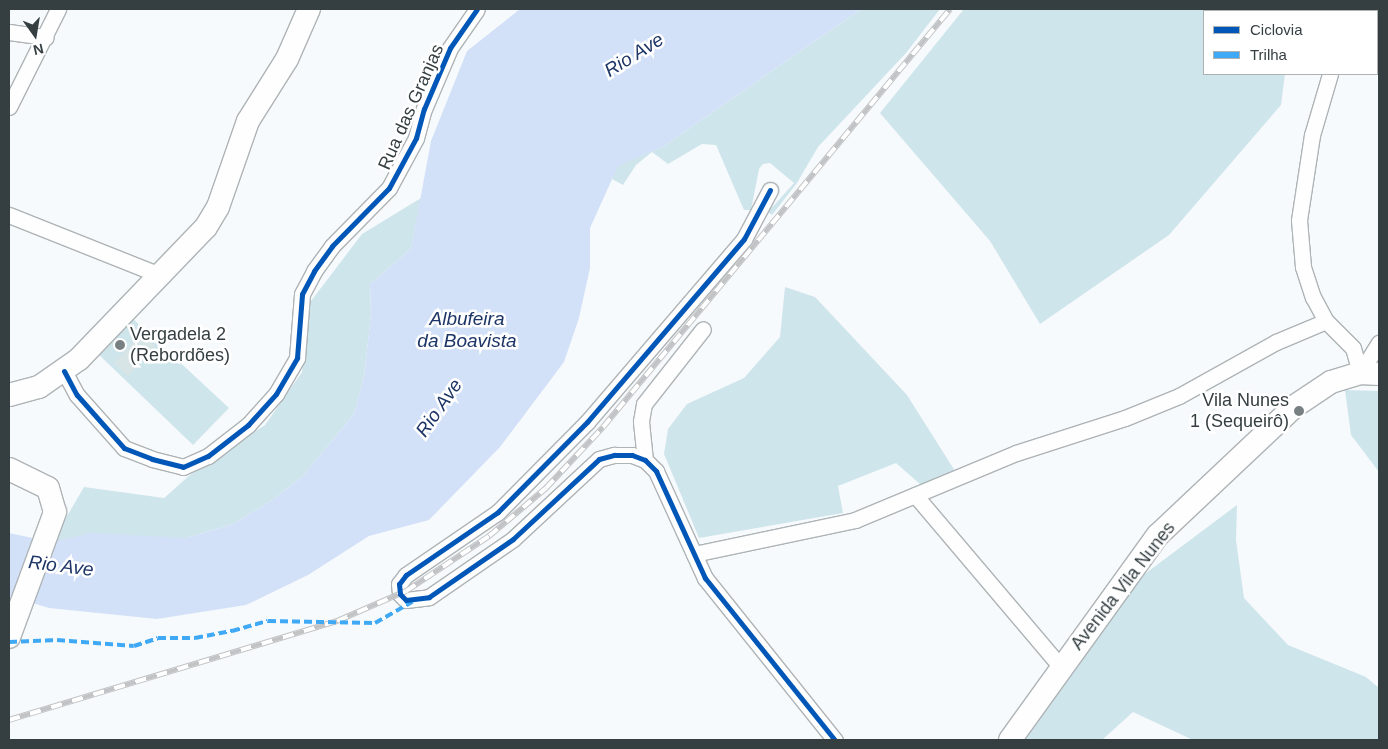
<!DOCTYPE html>
<meta charset="utf-8">
<style>
body{margin:0}
#map{position:relative;width:1388px;height:749px;overflow:hidden;background:#f7fafc;font-family:Arial,sans-serif}
div>[style]{position:absolute}
.green>*{inset:0;background:#cfe5ec}
.water>*{inset:0;background:#d3e1f8}
.building>*{inset:0;background:#d7e5e6}
.roads{filter:drop-shadow(1px 0 #aeb4b6) drop-shadow(-1px 0 #aeb4b6) drop-shadow(0 1px #aeb4b6) drop-shadow(0 -1px #aeb4b6)}
.street>*{height:15px;margin:-7.5px;padding:0 7.5px;transform-origin:7.5px;border-radius:7.5px;background:#fefeff}
.secondary>*{height:22px;margin:-11px;padding:0 11px;transform-origin:11px;border-radius:11px;background:#fefeff}
.rail>*{height:5.5px;margin-top:-2.75px;transform-origin:0;background:repeating-linear-gradient(90deg,#fff 0 11px,#c1c3c4 0 22px);box-sizing:border-box;border-block:1px solid #c1c3c4}
.quiet>*{height:4px;margin-top:-2px;transform-origin:0;background:repeating-linear-gradient(90deg,#3fa9f5 0 8px,transparent 0 12px)}
.cycleway>*{height:5px;margin:-2.5px;padding:0 2.5px;transform-origin:2.5px;border-radius:2.5px;background:#0057b8}
.dots>*{width:14px;height:14px;translate:-50% -50%;box-sizing:border-box;border:2px solid #fff;border-radius:50%}
span{translate:-50% -50%;white-space:nowrap;text-align:center;line-height:1.15;-webkit-text-stroke:5px #fff;paint-order:stroke}
.street-label{font-size:18px;color:#353f42}
.poi-label{font-size:18px;color:#353f42}
.left{translate:0 -50%;text-align:left}
.right{translate:-100% -50%;text-align:right}
.water-label{font-size:19px;color:#1d3667;font-style:italic}
.frame{position:absolute;inset:0;border:10px solid #353f42;pointer-events:none}
.legend{position:absolute;left:1203px;top:10px;width:175px;height:65px;box-sizing:border-box;background:#fff;border:1px solid #aeb2b3;margin:0;padding:6px 9px;list-style:none;font-size:15px;color:#353f42}
.legend li{display:flex;align-items:center;gap:10px;height:25px}
.legend b{width:25px;border:1px solid #aeb2b3}
.north{position:absolute;left:10px;top:10px;width:50px;height:50px;-webkit-text-stroke:4px #fff;paint-order:stroke;rotate:167deg;font-size:14px;font-weight:700;line-height:20px;text-align:center;color:#353f42}
.north::after{content:'';display:block;margin:auto;width:18px;height:22px;background:#353f42;clip-path:polygon(50% 0,100% 100%,50% 72%,0 100%)}
</style>
<div id="map">
<div class="green">
<i style="clip-path:polygon(861px 9px,940px 9px,906px 53px,818px 147px,797px 183px,772px 215px,768px 212px,794px 183px,770px 163px,763px 164px,759px 169px,751px 210px,744px 210px,716px 145px,702px 144px,668px 164px,652px 152px,636px 165px,623px 185px,612px 179px,618px 165px,664px 146px)"></i>
<i style="clip-path:polygon(964px 9px,1340px 9px,1340px 11px,1204px 11px,1204px 74px,1285px 74px,1281px 105px,1169px 235px,1040px 324px,990px 241px,880px 113px)"></i>
<i style="clip-path:polygon(421px 198px,411px 249px,370px 284px,371px 314px,364px 377px,354px 414px,303px 476px,271px 501px,233px 524px,186px 538px,52px 542px,84px 487px,164px 498px,190px 475px,265px 425px,302px 372px,311px 301px,362px 234px)"></i>
<i style="clip-path:polygon(785px 287px,815px 297px,907px 395px,955px 471px,921px 485px,896px 463px,838px 486px,843px 513px,699px 538px,664px 454px,668px 429px,687px 404px,744px 378px,780px 337px)"></i>
<i style="clip-path:polygon(129px 315px,229px 408px,193px 445px,95px 351px)"></i>
<i style="clip-path:polygon(1345px 390px,1379px 391px,1379px 472px,1351px 435px)"></i>
<i style="clip-path:polygon(1237px 505px,1236px 540px,1244px 598px,1288px 645px,1366px 677px,1379px 688px,1379px 740px,1193px 740px,1133px 712px,1102px 740px,1019px 740px,1142px 576px)"></i>
</div>
<div class="water">
<i style="clip-path:polygon(520px 9px,861px 9px,664px 146px,618px 166px,590px 228px,590px 268px,579px 318px,564px 362px,500px 447px,429px 520px,369px 536px,308px 575px,246px 605px,157px 619px,49px 608px,9px 596px,9px 533px,52px 542px,92px 533px,186px 538px,233px 524px,271px 501px,303px 476px,354px 414px,364px 377px,371px 314px,370px 284px,411px 249px,431px 141px,467px 51px)"></i>
</div>
<div class="building">
<i style="clip-path:polygon(141px 334px,155px 346px,128px 376px,114px 363px)"></i>
</div>
<div class="roads">
<div class="street">
<i style="left:1359px;top:11px;width:3px;rotate:-45deg"></i>
<i style="left:9px;top:32px;width:37px;rotate:8deg"></i>
<i style="left:1330px;top:74px;width:64px;rotate:106.4deg"></i>
<i style="left:1312px;top:135px;width:86px;rotate:98.7deg"></i>
<i style="left:1299px;top:220px;width:47px;rotate:85.1deg"></i>
<i style="left:1303px;top:267px;width:32px;rotate:72deg"></i>
<i style="left:1313px;top:297px;width:27px;rotate:62deg"></i>
<i style="left:1326px;top:321px;width:38px;rotate:45deg"></i>
<i style="left:1353px;top:348px;width:26px;rotate:74deg"></i>
<i style="left:9px;top:107px;width:110px;rotate:-63.4deg"></i>
<i style="left:770px;top:190px;width:55px;rotate:118deg"></i>
<i style="left:744px;top:239px;width:241px;rotate:130.6deg"></i>
<i style="left:587px;top:422px;width:127px;rotate:134.7deg"></i>
<i style="left:498px;top:512px;width:112px;rotate:145.6deg"></i>
<i style="left:406px;top:575px;width:11px;rotate:128deg"></i>
<i style="left:399px;top:584px;width:10px;rotate:84deg"></i>
<i style="left:400px;top:594px;width:8px;rotate:45deg"></i>
<i style="left:406px;top:600px;width:23px;rotate:-7deg"></i>
<i style="left:429px;top:597px;width:102px;rotate:-34.6deg"></i>
<i style="left:513px;top:539px;width:117px;rotate:-42.9deg"></i>
<i style="left:599px;top:459px;width:16px;rotate:-15deg"></i>
<i style="left:614px;top:455px;width:18px"></i>
<i style="left:632px;top:455px;width:14px;rotate:21deg"></i>
<i style="left:645px;top:460px;width:16px;rotate:45deg"></i>
<i style="left:656px;top:471px;width:118px;rotate:65.4deg"></i>
<i style="left:705px;top:578px;width:208px;rotate:51.3deg"></i>
<i style="left:9px;top:215px;width:165px;rotate:21.7deg"></i>
<i style="left:64px;top:371px;width:27px;rotate:62deg"></i>
<i style="left:77px;top:395px;width:71px;rotate:48.4deg"></i>
<i style="left:124px;top:448px;width:30px;rotate:21deg"></i>
<i style="left:152px;top:459px;width:32px;rotate:14deg"></i>
<i style="left:183px;top:467px;width:27px;rotate:-24deg"></i>
<i style="left:208px;top:456px;width:51px;rotate:-37.8deg"></i>
<i style="left:248px;top:425px;width:42px;rotate:-47.9deg"></i>
<i style="left:276px;top:394px;width:42px;rotate:-59.7deg"></i>
<i style="left:297px;top:358px;width:64px;rotate:-85.5deg"></i>
<i style="left:302px;top:294px;width:26px;rotate:-62deg"></i>
<i style="left:314px;top:271px;width:31px;rotate:-54deg"></i>
<i style="left:332px;top:246px;width:81px;rotate:-45.5deg"></i>
<i style="left:389px;top:188px;width:57px;rotate:-61.6deg"></i>
<i style="left:416px;top:138px;width:30px;rotate:-75deg"></i>
<i style="left:424px;top:109px;width:66px;rotate:-66.9deg"></i>
<i style="left:450px;top:48px;width:47px;rotate:-55.3deg"></i>
<i style="left:1360px;top:373px;width:36px;rotate:-58deg"></i>
<i style="left:645px;top:460px;width:39px;rotate:-96deg"></i>
<i style="left:641px;top:421px;width:17px;rotate:-80deg"></i>
<i style="left:644px;top:404px;width:95px;rotate:-51.8deg"></i>
<i style="left:915px;top:495px;width:226px;rotate:49.7deg"></i>
<i style="left:694px;top:554px;width:165px;rotate:-11.9deg"></i>
<i style="left:855px;top:520px;width:174px;rotate:-22.6deg"></i>
<i style="left:1016px;top:453px;width:114px;rotate:-17.8deg"></i>
<i style="left:1125px;top:418px;width:58px;rotate:-22.2deg"></i>
<i style="left:1179px;top:396px;width:111px;rotate:-29.1deg"></i>
<i style="left:1276px;top:342px;width:54px;rotate:-22.8deg"></i>
</div>
<div class="secondary">
<i style="left:9px;top:395px;width:31px;rotate:-15deg"></i>
<i style="left:39px;top:387px;width:49px;rotate:-35deg"></i>
<i style="left:79px;top:359px;width:183px;rotate:-46.1deg"></i>
<i style="left:206px;top:227px;width:23px;rotate:-59deg"></i>
<i style="left:218px;top:207px;width:91px;rotate:-70.8deg"></i>
<i style="left:248px;top:121px;width:73px;rotate:-57.8deg"></i>
<i style="left:287px;top:59px;width:55px;rotate:-66.3deg"></i>
<i style="left:9px;top:469px;width:43px;rotate:26deg"></i>
<i style="left:48px;top:488px;width:25px;rotate:74deg"></i>
<i style="left:55px;top:512px;width:133px;rotate:110.2deg"></i>
<i style="left:1010px;top:740px;width:253px;rotate:-54.2deg"></i>
<i style="left:1158px;top:535px;width:188px;rotate:-43.3deg"></i>
<i style="left:1295px;top:406px;width:43px;rotate:-33.7deg"></i>
<i style="left:1331px;top:382px;width:30px;rotate:-17deg"></i>
<i style="left:1360px;top:373px;width:19px;rotate:3deg"></i>
</div>
</div>
<div class="rail">
<i style="left:9px;top:720px;width:343px;rotate:-16.8deg"></i>
<i style="left:337px;top:621px;width:75px;rotate:-23.5deg"></i>
<i style="left:406px;top:591px;width:100px;rotate:-33.5deg"></i>
<i style="left:489px;top:536px;width:75px;rotate:-40.1deg"></i>
<i style="left:546px;top:488px;width:83px;rotate:-46.9deg"></i>
<i style="left:603px;top:427px;width:543px;rotate:-50.3deg"></i>
</div>
<div class="quiet">
<i style="left:9px;top:642px;width:48px;rotate:-2.4deg"></i>
<i style="left:57px;top:640px;width:77px;rotate:4.5deg"></i>
<i style="left:134px;top:646px;width:25px;rotate:-18deg"></i>
<i style="left:158px;top:638px;width:37px"></i>
<i style="left:195px;top:638px;width:38px;rotate:-11deg"></i>
<i style="left:232px;top:631px;width:37px;rotate:-16deg"></i>
<i style="left:268px;top:621px;width:107px;rotate:1.1deg"></i>
<i style="left:375px;top:623px;width:43px;rotate:-29.6deg"></i>
</div>
<div class="cycleway">
<i style="left:770px;top:190px;width:55px;rotate:118deg"></i>
<i style="left:744px;top:239px;width:241px;rotate:130.6deg"></i>
<i style="left:587px;top:422px;width:127px;rotate:134.7deg"></i>
<i style="left:498px;top:512px;width:112px;rotate:145.6deg"></i>
<i style="left:406px;top:575px;width:11px;rotate:128deg"></i>
<i style="left:399px;top:584px;width:10px;rotate:84deg"></i>
<i style="left:400px;top:594px;width:8px;rotate:45deg"></i>
<i style="left:406px;top:600px;width:23px;rotate:-7deg"></i>
<i style="left:429px;top:597px;width:102px;rotate:-34.6deg"></i>
<i style="left:513px;top:539px;width:117px;rotate:-42.9deg"></i>
<i style="left:599px;top:459px;width:16px;rotate:-15deg"></i>
<i style="left:614px;top:455px;width:18px"></i>
<i style="left:632px;top:455px;width:14px;rotate:21deg"></i>
<i style="left:645px;top:460px;width:16px;rotate:45deg"></i>
<i style="left:656px;top:471px;width:118px;rotate:65.4deg"></i>
<i style="left:705px;top:578px;width:208px;rotate:51.3deg"></i>
<i style="left:64px;top:371px;width:27px;rotate:62deg"></i>
<i style="left:77px;top:395px;width:71px;rotate:48.4deg"></i>
<i style="left:124px;top:448px;width:30px;rotate:21deg"></i>
<i style="left:152px;top:459px;width:32px;rotate:14deg"></i>
<i style="left:183px;top:467px;width:27px;rotate:-24deg"></i>
<i style="left:208px;top:456px;width:51px;rotate:-37.8deg"></i>
<i style="left:248px;top:425px;width:42px;rotate:-47.9deg"></i>
<i style="left:276px;top:394px;width:42px;rotate:-59.7deg"></i>
<i style="left:297px;top:358px;width:64px;rotate:-85.5deg"></i>
<i style="left:302px;top:294px;width:26px;rotate:-62deg"></i>
<i style="left:314px;top:271px;width:31px;rotate:-54deg"></i>
<i style="left:332px;top:246px;width:81px;rotate:-45.5deg"></i>
<i style="left:389px;top:188px;width:57px;rotate:-61.6deg"></i>
<i style="left:416px;top:138px;width:30px;rotate:-75deg"></i>
<i style="left:424px;top:109px;width:66px;rotate:-66.9deg"></i>
<i style="left:450px;top:48px;width:47px;rotate:-55.3deg"></i>
</div>
<div class="dots">
<i style="left:120px;top:345px;background:#798083"></i>
<i style="left:1299px;top:411px;background:#798083"></i>
</div>
<div class="street-label">
<span style="left:411px;top:107px;rotate:-66deg">Rua das Granjas</span>
<span style="left:1123px;top:586px;rotate:-52deg">Avenida Vila Nunes</span>
</div>
<div class="poi-label">
<span class="left" style="left:130px;top:345px">Vergadela 2<br>(Rebordões)</span>
<span class="right" style="left:1289px;top:411px">Vila Nunes<br>1 (Sequeirô)</span>
</div>
<div class="water-label">
<span style="left:634px;top:55px;rotate:-32deg">Rio Ave</span>
<span style="left:467px;top:330px">Albufeira<br>da Boavista</span>
<span style="left:439px;top:408px;rotate:-55deg">Rio Ave</span>
<span style="left:61px;top:566px;rotate:7deg">Rio Ave</span>
</div>
<div class="frame"></div>
<ul class="legend">
<li><b style="height:6px;background:#0057b8"></b>Ciclovia</li>
<li><b style="height:6px;background:#3fa9f5"></b>Trilha</li>
</ul>
<div class="north">N</div>
</div>
